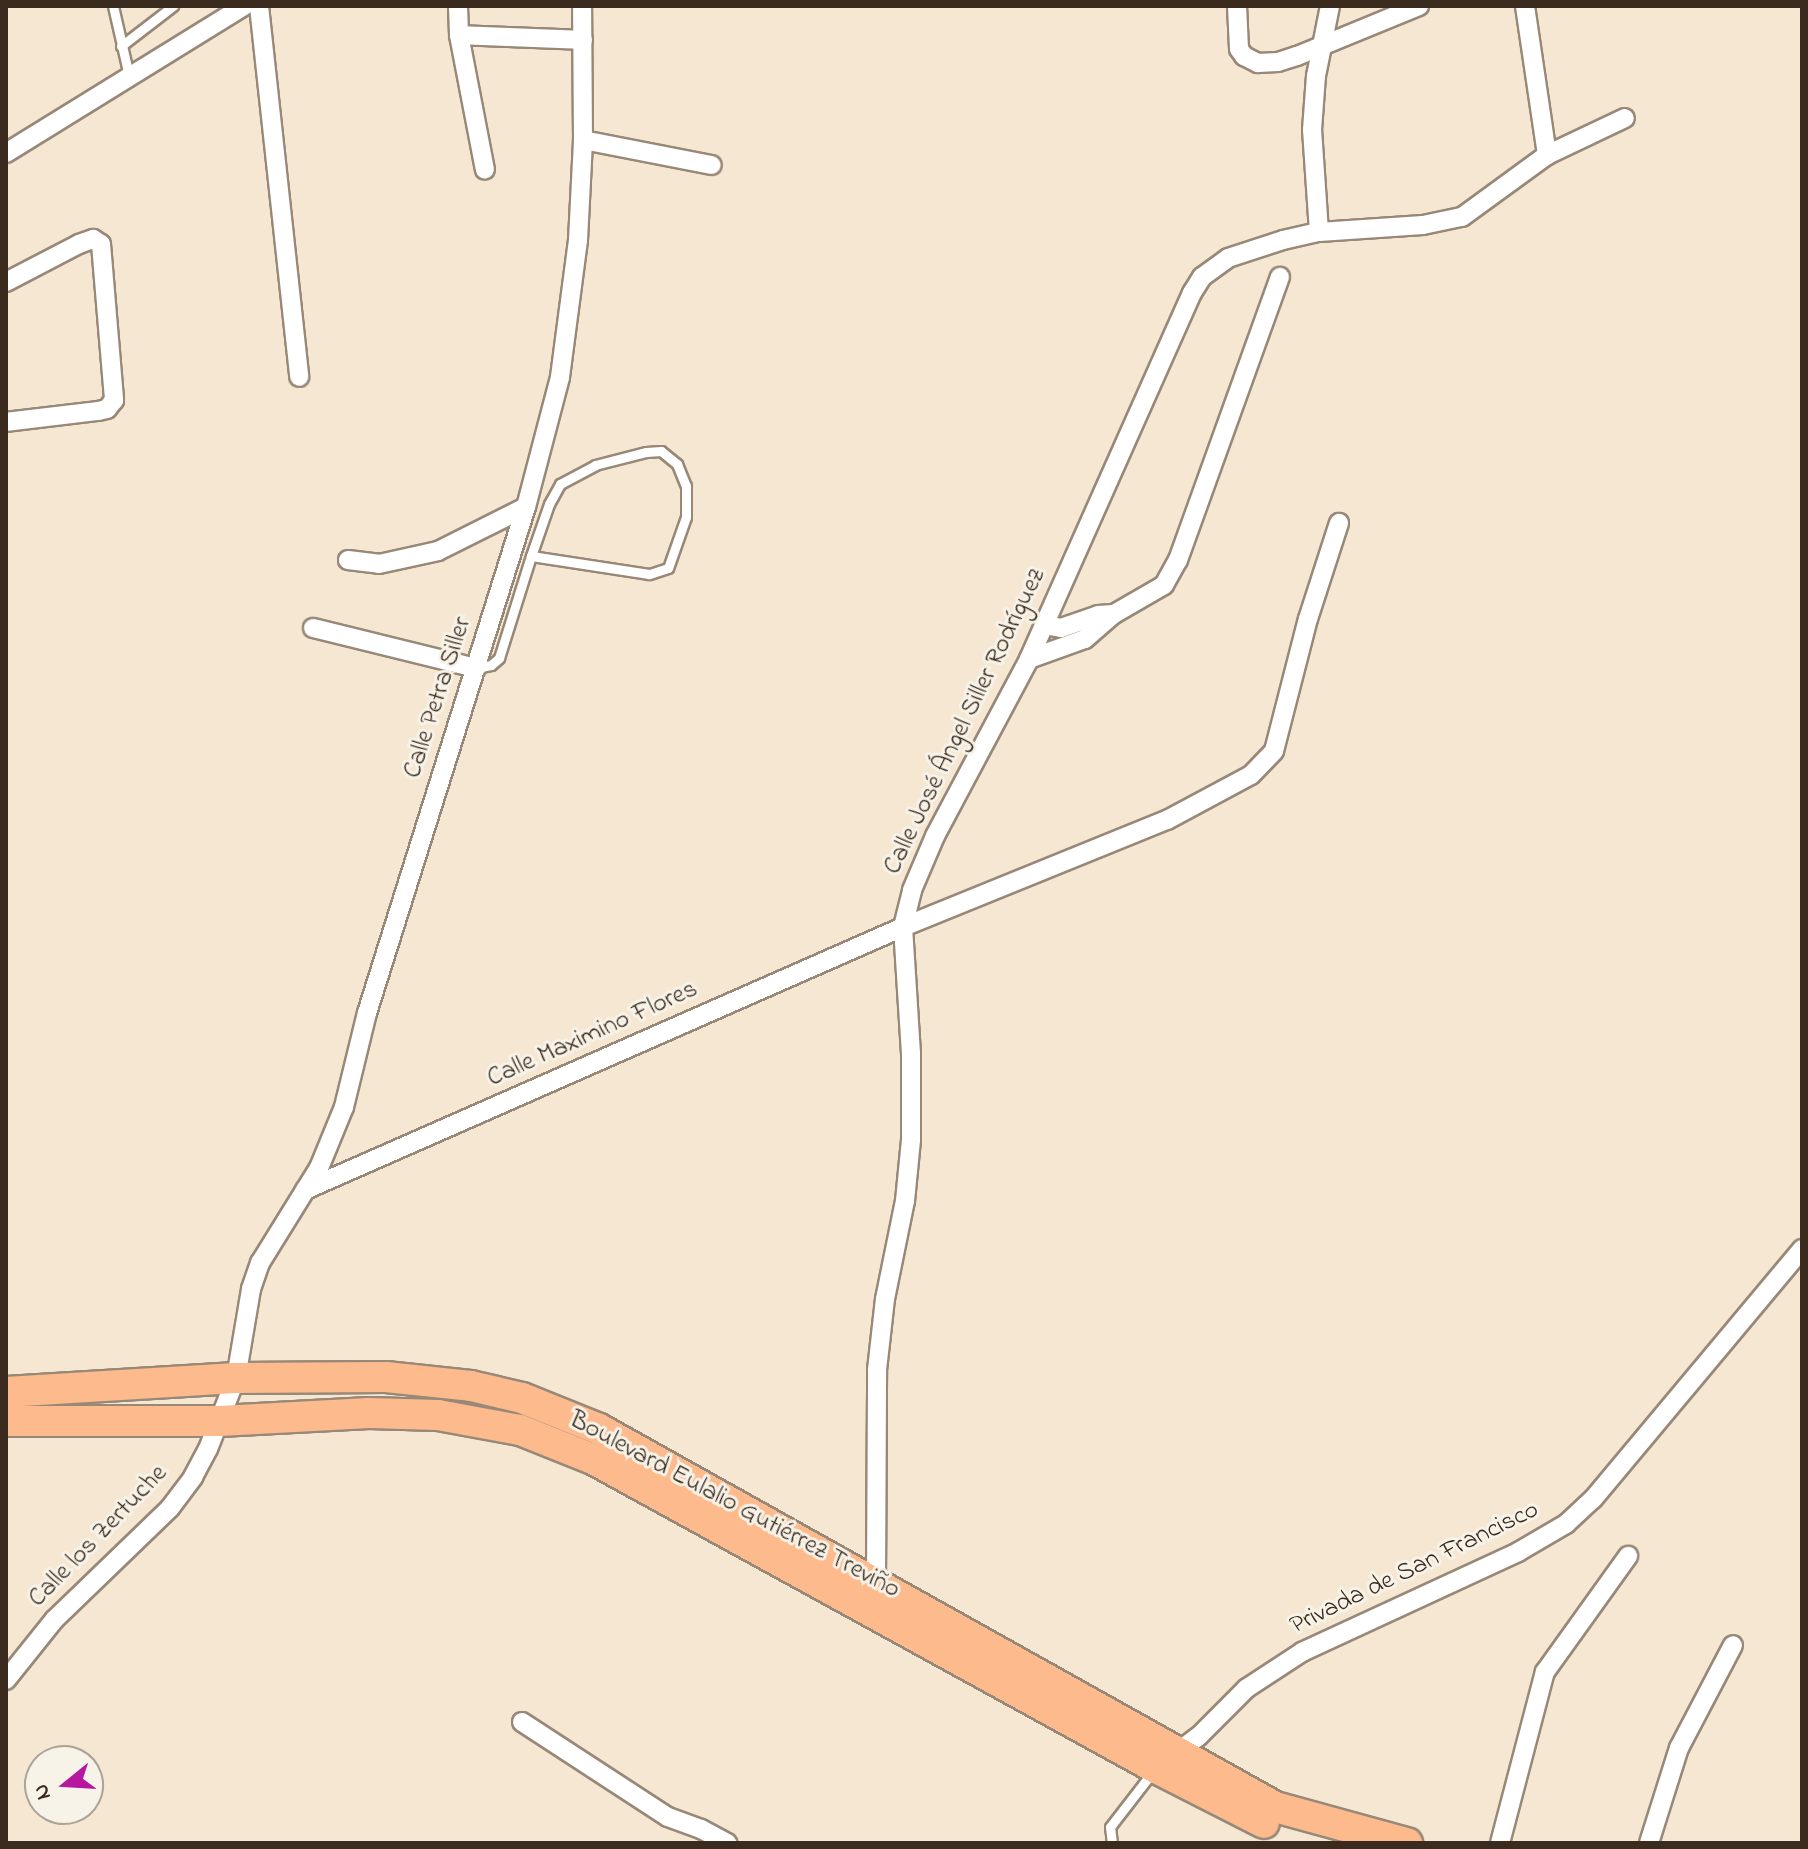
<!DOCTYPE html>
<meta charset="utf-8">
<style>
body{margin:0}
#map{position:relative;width:1808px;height:1849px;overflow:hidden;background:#f5e7d2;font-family:"Indie Flower",sans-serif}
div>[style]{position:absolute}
.roads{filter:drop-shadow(2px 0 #988878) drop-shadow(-2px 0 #988878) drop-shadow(0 2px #988878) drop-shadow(0 -2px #988878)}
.service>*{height:9px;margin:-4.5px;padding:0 4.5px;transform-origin:4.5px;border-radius:4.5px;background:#fff}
.minor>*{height:18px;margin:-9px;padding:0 9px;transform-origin:9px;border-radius:9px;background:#fff}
.primary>*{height:30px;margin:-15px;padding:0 15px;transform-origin:15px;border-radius:15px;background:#fcba8d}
span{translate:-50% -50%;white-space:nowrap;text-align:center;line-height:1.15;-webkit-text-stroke:6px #f7f3e8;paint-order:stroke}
.street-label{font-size:26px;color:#3b2a1e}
.frame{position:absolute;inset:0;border:8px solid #3b2a1e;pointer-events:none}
.north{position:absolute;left:24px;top:1745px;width:80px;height:80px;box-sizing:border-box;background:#f7f3e8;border:2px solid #aca397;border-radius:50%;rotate:252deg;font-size:22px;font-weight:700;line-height:32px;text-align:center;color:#3b2a1e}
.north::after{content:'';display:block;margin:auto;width:28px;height:36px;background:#b5179e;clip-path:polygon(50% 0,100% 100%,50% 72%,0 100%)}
</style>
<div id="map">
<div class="roads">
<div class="service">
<i style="left:113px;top:6px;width:72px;rotate:77.1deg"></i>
<i style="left:121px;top:46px;width:66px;rotate:-37.6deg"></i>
<i style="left:476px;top:668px;width:15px;rotate:-11deg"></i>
<i style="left:491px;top:665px;width:11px;rotate:-41deg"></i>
<i style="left:499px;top:658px;width:107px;rotate:-72.6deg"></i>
<i style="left:531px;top:556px;width:55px;rotate:-70.9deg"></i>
<i style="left:549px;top:504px;width:23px;rotate:-61deg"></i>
<i style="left:560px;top:484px;width:40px;rotate:-28deg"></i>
<i style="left:595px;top:465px;width:53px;rotate:-14.3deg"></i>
<i style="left:646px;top:452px;width:15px;rotate:-4deg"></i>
<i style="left:661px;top:451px;width:21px;rotate:39deg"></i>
<i style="left:677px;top:464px;width:24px;rotate:68deg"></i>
<i style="left:686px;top:486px;width:31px;rotate:90deg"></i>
<i style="left:686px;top:517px;width:54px;rotate:109.4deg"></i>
<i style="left:668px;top:568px;width:20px;rotate:162deg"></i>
<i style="left:649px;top:574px;width:119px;rotate:-171.3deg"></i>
<i style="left:1112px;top:1843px;width:16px;rotate:-97deg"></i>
<i style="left:1110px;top:1827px;width:72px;rotate:-52.3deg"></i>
</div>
<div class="minor">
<i style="left:259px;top:6px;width:373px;rotate:83.8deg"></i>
<i style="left:458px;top:6px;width:29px;rotate:88deg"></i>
<i style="left:459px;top:35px;width:137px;rotate:79.1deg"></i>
<i style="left:1237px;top:6px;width:43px;rotate:87.3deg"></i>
<i style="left:1239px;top:49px;width:9px;rotate:54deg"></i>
<i style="left:1244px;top:56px;width:16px;rotate:27deg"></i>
<i style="left:1258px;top:63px;width:20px;rotate:-3deg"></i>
<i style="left:1278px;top:62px;width:20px;rotate:-18deg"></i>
<i style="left:1297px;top:56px;width:132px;rotate:-22.3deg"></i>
<i style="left:1525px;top:6px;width:151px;rotate:81.6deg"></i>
<i style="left:459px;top:35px;width:124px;rotate:2.3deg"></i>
<i style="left:583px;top:140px;width:131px;rotate:11deg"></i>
<i style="left:6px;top:153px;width:280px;rotate:-31.7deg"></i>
<i style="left:1319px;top:232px;width:102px;rotate:-93.9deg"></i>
<i style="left:1312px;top:130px;width:54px;rotate:-85.8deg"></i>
<i style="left:1316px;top:76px;width:71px;rotate:-78.7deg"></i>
<i style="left:6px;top:282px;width:82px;rotate:-27.5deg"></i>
<i style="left:79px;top:244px;width:15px;rotate:-20deg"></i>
<i style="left:93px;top:239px;width:9px;rotate:32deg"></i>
<i style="left:101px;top:244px;width:157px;rotate:85.2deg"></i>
<i style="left:114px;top:400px;width:11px;rotate:128deg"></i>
<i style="left:107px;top:409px;width:9px;rotate:167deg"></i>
<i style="left:98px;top:411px;width:93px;rotate:173.2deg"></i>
<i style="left:348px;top:560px;width:31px;rotate:7deg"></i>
<i style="left:379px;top:564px;width:60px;rotate:-12.4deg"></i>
<i style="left:438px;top:551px;width:98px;rotate:-26.6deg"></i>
<i style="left:1044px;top:625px;width:17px;rotate:10deg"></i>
<i style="left:1061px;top:628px;width:39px;rotate:-19deg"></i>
<i style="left:1098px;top:615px;width:16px;rotate:-4deg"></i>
<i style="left:313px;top:628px;width:168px;rotate:13.8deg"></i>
<i style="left:1029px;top:659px;width:59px;rotate:-19.7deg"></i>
<i style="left:1085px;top:639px;width:38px;rotate:-41deg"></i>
<i style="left:1114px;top:614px;width:58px;rotate:-30.1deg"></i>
<i style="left:1164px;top:585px;width:29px;rotate:-61deg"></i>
<i style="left:1178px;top:560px;width:301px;rotate:-70.2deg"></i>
<i style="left:305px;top:1190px;width:653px;rotate:-23.74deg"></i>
<i style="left:903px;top:927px;width:285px;rotate:-22.1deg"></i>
<i style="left:1167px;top:820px;width:95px;rotate:-28.2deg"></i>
<i style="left:1251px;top:775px;width:33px;rotate:-46deg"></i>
<i style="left:1274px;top:751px;width:136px;rotate:-75.6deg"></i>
<i style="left:1308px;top:619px;width:101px;rotate:-72.1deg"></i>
<i style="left:876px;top:1581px;width:211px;rotate:-89.7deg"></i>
<i style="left:877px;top:1370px;width:71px;rotate:-83.6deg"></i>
<i style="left:885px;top:1299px;width:100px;rotate:-78.5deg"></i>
<i style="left:905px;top:1201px;width:61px;rotate:-84.4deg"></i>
<i style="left:911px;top:1140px;width:86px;rotate:-90deg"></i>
<i style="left:911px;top:1054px;width:127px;rotate:-93.6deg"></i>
<i style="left:903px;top:927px;width:38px;rotate:-76deg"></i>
<i style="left:912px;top:890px;width:59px;rotate:-66.9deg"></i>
<i style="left:935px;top:836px;width:200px;rotate:-62deg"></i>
<i style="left:1029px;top:659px;width:401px;rotate:-66deg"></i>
<i style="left:1192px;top:293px;width:19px;rotate:-58deg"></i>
<i style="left:1202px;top:277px;width:32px;rotate:-36deg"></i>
<i style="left:1228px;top:258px;width:58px;rotate:-18.1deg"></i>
<i style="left:1283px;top:240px;width:37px;rotate:-13deg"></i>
<i style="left:1319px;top:232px;width:104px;rotate:-3.9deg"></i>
<i style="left:1423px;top:225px;width:40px;rotate:-12deg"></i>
<i style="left:1462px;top:217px;width:105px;rotate:-36.1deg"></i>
<i style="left:1547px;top:155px;width:86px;rotate:-25.4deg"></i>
<i style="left:6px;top:1680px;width:77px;rotate:-51.3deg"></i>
<i style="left:54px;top:1620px;width:161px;rotate:-44deg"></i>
<i style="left:170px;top:1508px;width:39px;rotate:-53deg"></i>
<i style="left:193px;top:1477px;width:32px;rotate:-62deg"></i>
<i style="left:208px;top:1449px;width:76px;rotate:-68.5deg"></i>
<i style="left:236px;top:1378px;width:90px;rotate:-80.4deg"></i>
<i style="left:251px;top:1289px;width:28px;rotate:-71deg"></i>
<i style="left:260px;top:1263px;width:112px;rotate:-58.2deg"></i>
<i style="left:319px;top:1168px;width:66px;rotate:-67.7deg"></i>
<i style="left:344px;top:1107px;width:97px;rotate:-76.3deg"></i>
<i style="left:367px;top:1013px;width:530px;rotate:-72.56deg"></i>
<i style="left:526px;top:507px;width:134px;rotate:-75.3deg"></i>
<i style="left:560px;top:377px;width:138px;rotate:-82.5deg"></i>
<i style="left:578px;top:240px;width:100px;rotate:-87.1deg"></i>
<i style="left:583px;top:140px;width:134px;rotate:-90.4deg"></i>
<i style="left:522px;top:1722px;width:174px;rotate:33.1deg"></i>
<i style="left:668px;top:1817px;width:35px;rotate:20deg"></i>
<i style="left:701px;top:1829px;width:30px;rotate:28deg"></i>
<i style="left:1171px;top:1757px;width:34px;rotate:-37deg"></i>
<i style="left:1198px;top:1737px;width:69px;rotate:-45deg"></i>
<i style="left:1247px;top:1688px;width:66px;rotate:-33.2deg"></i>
<i style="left:1302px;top:1652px;width:238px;rotate:-24.8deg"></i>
<i style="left:1518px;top:1552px;width:56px;rotate:-30.3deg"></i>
<i style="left:1566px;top:1524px;width:37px;rotate:-43deg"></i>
<i style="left:1593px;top:1499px;width:326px;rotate:-50.1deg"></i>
<i style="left:1500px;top:1843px;width:177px;rotate:-75.3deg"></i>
<i style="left:1545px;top:1672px;width:143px;rotate:-54.4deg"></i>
<i style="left:1649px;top:1843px;width:100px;rotate:-72.5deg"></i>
<i style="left:1679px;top:1748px;width:116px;rotate:-62.3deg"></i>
</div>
<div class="primary">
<i style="left:6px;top:1392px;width:230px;rotate:-3.5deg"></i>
<i style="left:236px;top:1378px;width:150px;rotate:-0.4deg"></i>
<i style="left:386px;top:1377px;width:85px;rotate:6deg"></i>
<i style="left:471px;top:1386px;width:52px;rotate:13.2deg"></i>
<i style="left:522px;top:1398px;width:83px;rotate:21.9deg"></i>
<i style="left:599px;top:1429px;width:775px;rotate:29.21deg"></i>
<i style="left:1275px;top:1807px;width:137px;rotate:15.3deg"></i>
<i style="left:6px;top:1421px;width:214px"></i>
<i style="left:220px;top:1421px;width:149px;rotate:-3.1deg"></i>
<i style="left:369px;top:1413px;width:69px;rotate:1.7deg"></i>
<i style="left:438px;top:1415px;width:83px;rotate:10.4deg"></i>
<i style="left:520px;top:1430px;width:81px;rotate:21.8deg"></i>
<i style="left:595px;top:1460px;width:640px;rotate:28.77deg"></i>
<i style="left:1156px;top:1768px;width:121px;rotate:27deg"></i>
</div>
</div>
<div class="street-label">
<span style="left:439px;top:698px;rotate:-72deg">Calle Petra Siller</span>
<span style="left:966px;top:722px;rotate:-64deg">Calle José Ángel Siller Rodríguez</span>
<span style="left:593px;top:1035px;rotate:-24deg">Calle Maximino Flores</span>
<span style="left:734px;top:1506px;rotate:28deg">Boulevard Eulalio Gutiérrez Treviño</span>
<span style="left:99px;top:1537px;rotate:-46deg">Calle los Zertuche</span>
<span style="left:1415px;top:1569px;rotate:-26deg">Privada de San Francisco</span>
</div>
<div class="frame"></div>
<div class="north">N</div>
</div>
